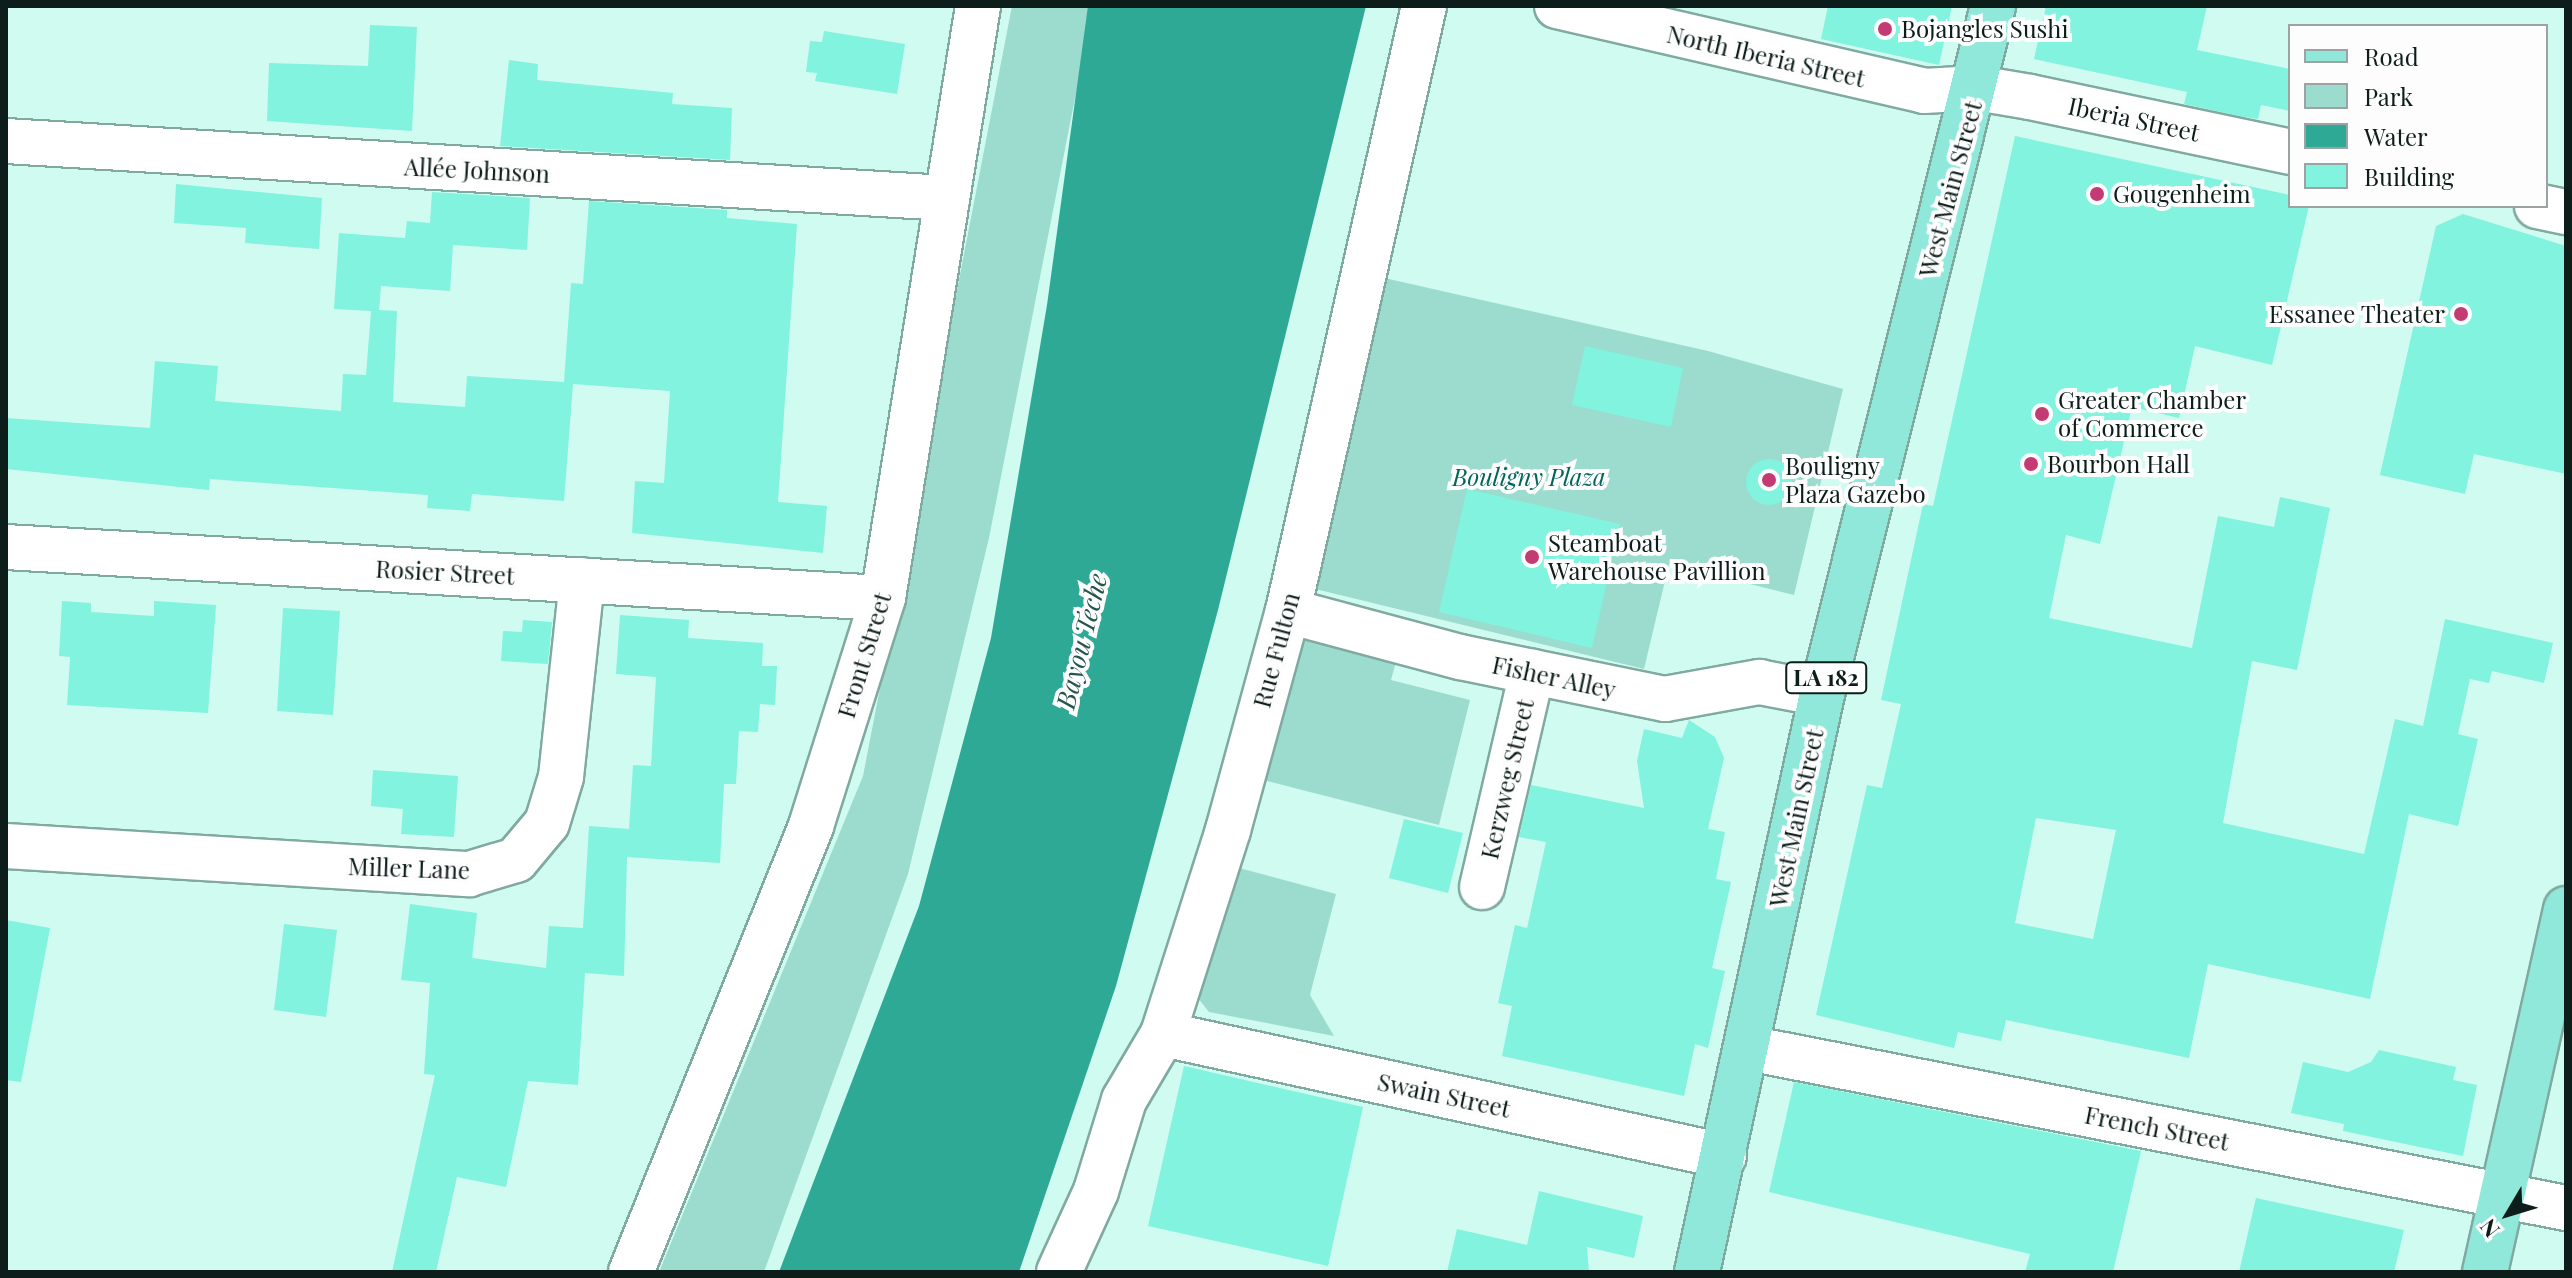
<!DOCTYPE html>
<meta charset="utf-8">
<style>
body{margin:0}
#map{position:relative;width:2572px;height:1278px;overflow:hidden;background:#d0fbf1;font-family:"Playfair Display",serif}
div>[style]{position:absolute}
.green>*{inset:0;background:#9bdccf}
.water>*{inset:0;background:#2da996}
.building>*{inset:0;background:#81f3de}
.round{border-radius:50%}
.roads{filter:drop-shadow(2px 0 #80a9a0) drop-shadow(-2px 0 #80a9a0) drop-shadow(0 2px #80a9a0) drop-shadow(0 -2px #80a9a0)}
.minor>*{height:44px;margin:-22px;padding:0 22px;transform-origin:22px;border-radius:22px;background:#fff}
.major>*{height:44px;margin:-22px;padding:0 22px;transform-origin:22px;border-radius:22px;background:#8fe8da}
.dots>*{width:22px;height:22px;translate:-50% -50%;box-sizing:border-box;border:4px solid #fdfdfd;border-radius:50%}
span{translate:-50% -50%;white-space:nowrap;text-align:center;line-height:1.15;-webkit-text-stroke:8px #fdfdfd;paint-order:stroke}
.shield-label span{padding:2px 6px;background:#fdfdfd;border:2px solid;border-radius:6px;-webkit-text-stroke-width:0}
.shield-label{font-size:22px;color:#0c1d1a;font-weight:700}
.poi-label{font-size:24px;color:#0c1d1a}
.left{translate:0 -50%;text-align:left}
.right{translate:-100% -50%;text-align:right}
.street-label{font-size:24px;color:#0c1d1a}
.park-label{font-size:24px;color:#006659;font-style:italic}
.water-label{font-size:26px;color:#24564d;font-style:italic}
.frame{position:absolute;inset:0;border:8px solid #0c1d1a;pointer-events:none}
.legend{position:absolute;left:2288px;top:24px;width:260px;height:184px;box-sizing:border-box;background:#fdfdfd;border:2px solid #9da3a2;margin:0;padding:10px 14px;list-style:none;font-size:24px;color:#0c1d1a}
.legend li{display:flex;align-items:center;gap:16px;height:40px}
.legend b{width:40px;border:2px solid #9da3a2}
.north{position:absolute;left:2468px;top:1174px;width:80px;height:80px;-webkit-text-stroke:6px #fdfdfd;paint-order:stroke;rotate:232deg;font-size:22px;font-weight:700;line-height:32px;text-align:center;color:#0c1d1a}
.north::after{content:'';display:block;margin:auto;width:28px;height:36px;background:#0c1d1a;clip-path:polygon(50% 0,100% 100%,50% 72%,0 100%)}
</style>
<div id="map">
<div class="green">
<i style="clip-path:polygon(1012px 6px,1093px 6px,989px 538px,908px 874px,764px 1272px,659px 1272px,863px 776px)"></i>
<i style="clip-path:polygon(1380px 277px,1708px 351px,1843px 389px,1794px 595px,1669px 564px,1644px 669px,1307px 587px)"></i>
<i style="clip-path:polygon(1292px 631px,1397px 658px,1391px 680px,1470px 700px,1439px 825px,1255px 778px)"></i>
<i style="clip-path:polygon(1228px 865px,1336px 894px,1310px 995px,1334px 1036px,1209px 1012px,1194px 993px)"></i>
</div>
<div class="water">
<i style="clip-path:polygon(1088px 6px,1366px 6px,1218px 610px,1116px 986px,1019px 1272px,779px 1272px,919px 906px,991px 638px,1047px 305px)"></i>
</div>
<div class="building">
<i style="clip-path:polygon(1828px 6px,1952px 6px,1939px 65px,1821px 39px)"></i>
<i style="clip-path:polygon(2046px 6px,2207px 6px,2197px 50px,2290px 69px,2290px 111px,2261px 105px,2258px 119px,2239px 116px,2184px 104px,2187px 92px,2034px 59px)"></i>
<i style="clip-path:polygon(370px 25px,417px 27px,412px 131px,267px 121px,269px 63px,368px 66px)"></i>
<i style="clip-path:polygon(824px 31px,905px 44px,897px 94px,815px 81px,817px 73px,806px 72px,810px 41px,822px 42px)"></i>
<i style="clip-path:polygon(509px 60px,538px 64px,537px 80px,673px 93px,672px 104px,732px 108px,730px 160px,500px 146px)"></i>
<i style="clip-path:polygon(evenodd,2015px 136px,2290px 195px,2290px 206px,2309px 206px,2272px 365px,2195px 346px,2179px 418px,2132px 407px,2100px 544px,2066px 535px,2049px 618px,2192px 648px,2218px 516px,2274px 527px,2280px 497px,2330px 508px,2297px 670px,2252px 661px,2223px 823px,2364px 854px,2395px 719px,2423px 726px,2445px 619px,2553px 643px,2544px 683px,2492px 671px,2489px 683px,2470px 679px,2458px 734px,2478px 739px,2458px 826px,2409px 814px,2370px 999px,2208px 964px,2189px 1058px,2006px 1020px,2001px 1041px,1958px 1032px,1954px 1048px,1816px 1015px,1867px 785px,1882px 788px,1901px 704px,1881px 700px,1923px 504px,1933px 506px,2015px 136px,2036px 818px,2116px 830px,2093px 939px,2015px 923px,2036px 818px)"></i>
<i style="clip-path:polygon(176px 184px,322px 198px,319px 249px,245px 243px,246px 228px,174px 223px)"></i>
<i style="clip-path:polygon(432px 192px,530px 198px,527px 250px,453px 245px,450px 291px,381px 286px,379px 310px,397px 311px,393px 402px,465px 407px,467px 376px,564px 382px,571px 283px,583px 284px,589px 201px,727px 210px,727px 218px,797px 224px,778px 502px,827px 506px,823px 553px,632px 533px,635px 481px,664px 483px,670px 391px,573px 384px,564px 501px,472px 494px,470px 511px,427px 508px,428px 495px,210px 479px,209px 490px,6px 469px,6px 418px,150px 428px,155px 361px,218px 366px,215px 401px,341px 411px,343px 374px,366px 375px,371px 311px,334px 309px,339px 233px,405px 238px,407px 221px,430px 223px)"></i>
<i style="clip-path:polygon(2463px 214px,2566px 246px,2566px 474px,2474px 454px,2465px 494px,2380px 475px,2436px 226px)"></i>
<i style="clip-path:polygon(1585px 346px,1683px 368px,1671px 427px,1572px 405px)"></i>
<i class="round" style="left:1746px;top:459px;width:46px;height:46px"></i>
<i style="clip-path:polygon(1467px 489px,1620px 524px,1592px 648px,1439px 612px)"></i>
<i style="clip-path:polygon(62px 601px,91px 603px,91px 612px,154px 616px,154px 601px,216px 605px,208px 713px,67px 705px,70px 657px,59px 656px)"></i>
<i style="clip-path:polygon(283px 608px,340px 611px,333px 715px,277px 711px)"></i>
<i style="clip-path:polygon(620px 615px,689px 620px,688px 638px,763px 643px,762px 666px,777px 666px,775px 705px,760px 704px,758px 732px,739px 731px,736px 784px,724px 784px,720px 863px,627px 857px,624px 976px,585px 973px,578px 1085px,528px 1081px,506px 1187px,457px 1177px,436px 1272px,392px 1272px,435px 1075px,424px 1074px,430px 983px,401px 980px,410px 904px,477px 913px,472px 958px,546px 968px,549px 926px,583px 928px,589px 826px,629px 829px,633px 765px,651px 766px,656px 677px,616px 674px)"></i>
<i style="clip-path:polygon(523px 620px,552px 622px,548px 664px,501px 661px,503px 631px,522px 632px)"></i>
<i style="clip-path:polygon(1689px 720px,1715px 737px,1724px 758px,1708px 829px,1725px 832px,1716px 879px,1731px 882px,1712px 968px,1725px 971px,1708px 1048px,1695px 1044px,1684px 1096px,1502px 1056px,1512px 1006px,1498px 1003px,1515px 925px,1527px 928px,1546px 842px,1519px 837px,1531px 785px,1644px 808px,1637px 761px,1644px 729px,1682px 738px)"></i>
<i style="clip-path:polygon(373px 770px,458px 776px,454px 837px,401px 834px,403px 809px,371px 806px)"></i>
<i style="clip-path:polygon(1404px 819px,1463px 833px,1448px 893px,1389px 878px)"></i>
<i style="clip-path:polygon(6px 920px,50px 928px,21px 1082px,6px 1080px)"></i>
<i style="clip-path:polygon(284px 924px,337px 930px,326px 1017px,274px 1010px)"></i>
<i style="clip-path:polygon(2379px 1050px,2456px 1067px,2453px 1080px,2477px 1085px,2463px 1156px,2343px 1131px,2344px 1124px,2291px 1113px,2303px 1062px,2348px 1072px,2371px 1062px)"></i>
<i style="clip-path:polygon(1184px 1066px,1363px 1107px,1328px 1266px,1148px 1226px)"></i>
<i style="clip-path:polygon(1794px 1082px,2141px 1151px,2113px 1272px,2025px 1272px,2030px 1254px,1769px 1192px)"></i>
<i style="clip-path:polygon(1539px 1191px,1643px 1216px,1634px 1258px,1587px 1247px,1589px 1272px,1447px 1272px,1457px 1229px,1527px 1245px)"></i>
<i style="clip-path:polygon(2256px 1198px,2404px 1230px,2394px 1272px,2239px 1272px)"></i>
</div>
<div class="roads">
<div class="minor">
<i style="left:1557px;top:6px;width:377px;rotate:13deg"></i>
<i style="left:1924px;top:91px;width:53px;rotate:-3.2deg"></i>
<i style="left:1977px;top:88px;width:54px;rotate:9.6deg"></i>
<i style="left:2030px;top:97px;width:266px;rotate:11.9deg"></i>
<i style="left:6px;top:141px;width:943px;rotate:3.47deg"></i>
<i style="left:2537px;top:206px;width:30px;rotate:12deg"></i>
<i style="left:6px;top:547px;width:878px;rotate:3.33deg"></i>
<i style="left:1288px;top:611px;width:178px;rotate:15deg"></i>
<i style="left:1460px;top:657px;width:209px;rotate:11.6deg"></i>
<i style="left:1665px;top:699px;width:96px;rotate:-10.3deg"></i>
<i style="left:1759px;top:682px;width:64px;rotate:10.8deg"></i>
<i style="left:6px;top:846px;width:464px;rotate:3.5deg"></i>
<i style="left:469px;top:874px;width:49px;rotate:-16.6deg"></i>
<i style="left:516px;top:860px;width:48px;rotate:-50deg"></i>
<i style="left:547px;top:823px;width:48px;rotate:-73.1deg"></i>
<i style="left:561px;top:777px;width:198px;rotate:-83.9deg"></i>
<i style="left:1482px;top:887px;width:221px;rotate:-76.9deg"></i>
<i style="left:1163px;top:1034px;width:574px;rotate:12.27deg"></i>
<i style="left:1748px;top:1048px;width:834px;rotate:11.07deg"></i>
<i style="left:631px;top:1272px;width:481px;rotate:-68deg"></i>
<i style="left:811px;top:826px;width:239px;rotate:-72.5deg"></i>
<i style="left:883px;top:598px;width:600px;rotate:-80.88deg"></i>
<i style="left:1059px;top:1272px;width:89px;rotate:-65.4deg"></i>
<i style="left:1096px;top:1191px;width:95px;rotate:-72.9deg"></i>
<i style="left:1124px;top:1100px;width:77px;rotate:-59.4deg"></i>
<i style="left:1163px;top:1034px;width:214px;rotate:-72.3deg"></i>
<i style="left:1228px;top:830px;width:227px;rotate:-74.7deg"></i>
<i style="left:1288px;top:611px;width:620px;rotate:-77.33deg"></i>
</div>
<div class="major">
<i style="left:1697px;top:1272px;width:591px;rotate:-77.8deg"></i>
<i style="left:1822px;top:694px;width:709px;rotate:-76.04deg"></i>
<i style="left:2485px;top:1272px;width:372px;rotate:-77.4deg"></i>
</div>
</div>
<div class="dots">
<i style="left:1885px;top:29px;background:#c43a72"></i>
<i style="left:2097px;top:194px;background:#c43a72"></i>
<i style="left:2461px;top:314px;background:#c43a72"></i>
<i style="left:2042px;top:414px;background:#c43a72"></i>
<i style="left:2031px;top:464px;background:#c43a72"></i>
<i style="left:1769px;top:480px;background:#c43a72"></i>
<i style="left:1532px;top:557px;background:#c43a72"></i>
</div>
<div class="shield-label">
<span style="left:1826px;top:678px">LA 182</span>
</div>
<div class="poi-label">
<span class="left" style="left:1901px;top:29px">Bojangles Sushi</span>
<span class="left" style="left:2113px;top:194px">Gougenheim</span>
<span class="right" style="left:2445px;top:314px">Essanee Theater</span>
<span class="left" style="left:2058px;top:414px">Greater Chamber<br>of Commerce</span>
<span class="left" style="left:2047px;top:464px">Bourbon Hall</span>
<span class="left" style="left:1785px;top:480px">Bouligny<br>Plaza Gazebo</span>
<span class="left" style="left:1548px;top:557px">Steamboat<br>Warehouse Pavillion</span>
</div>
<div class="street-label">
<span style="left:1766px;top:56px;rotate:13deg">North Iberia Street</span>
<span style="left:2134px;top:119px;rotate:12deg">Iberia Street</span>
<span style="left:477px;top:170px;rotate:3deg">Allée Johnson</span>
<span style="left:1950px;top:189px;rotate:-75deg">West Main Street</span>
<span style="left:445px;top:572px;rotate:3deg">Rosier Street</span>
<span style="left:1276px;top:650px;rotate:-75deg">Rue Fulton</span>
<span style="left:864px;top:655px;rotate:-73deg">Front Street</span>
<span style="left:1554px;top:677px;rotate:12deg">Fisher Alley</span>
<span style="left:1507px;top:779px;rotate:-77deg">Kerzweg Street</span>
<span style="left:1796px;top:818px;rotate:-78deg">West Main Street</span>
<span style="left:409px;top:868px;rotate:2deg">Miller Lane</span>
<span style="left:1444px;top:1095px;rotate:12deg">Swain Street</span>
<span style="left:2157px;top:1128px;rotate:11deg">French Street</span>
</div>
<div class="park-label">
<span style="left:1529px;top:477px">Bouligny Plaza</span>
</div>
<div class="water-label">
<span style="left:1081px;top:641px;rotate:-76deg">Bayou Teche</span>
</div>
<div class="frame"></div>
<ul class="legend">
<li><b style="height:10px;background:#8fe8da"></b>Road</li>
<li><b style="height:22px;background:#9bdccf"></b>Park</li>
<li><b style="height:22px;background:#2da996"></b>Water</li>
<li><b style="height:22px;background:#81f3de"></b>Building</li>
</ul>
<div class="north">N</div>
</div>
